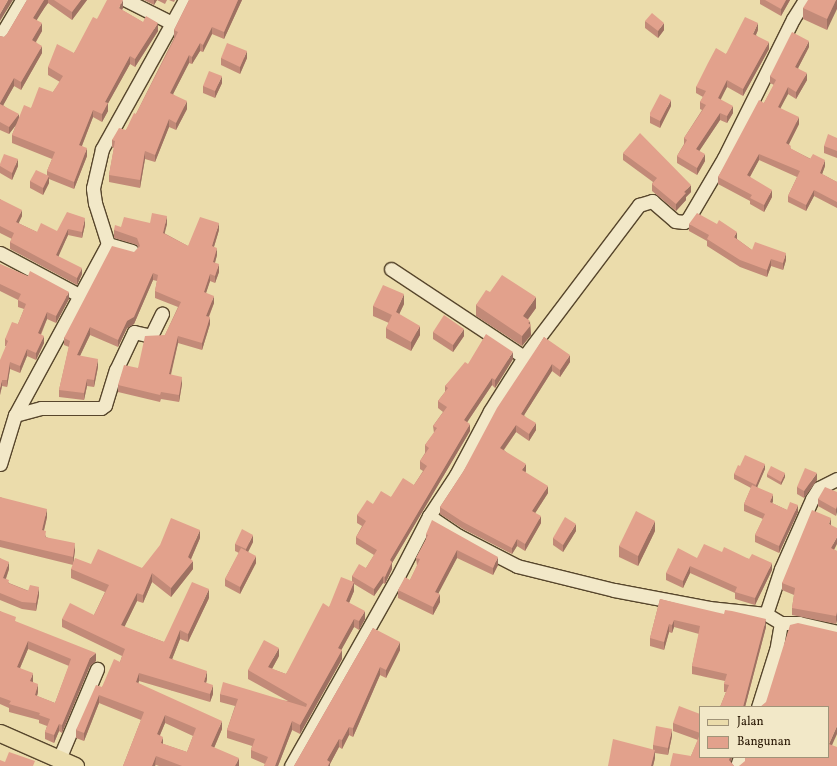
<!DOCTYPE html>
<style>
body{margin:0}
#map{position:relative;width:837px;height:766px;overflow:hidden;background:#ebdcab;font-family:Vollkorn,serif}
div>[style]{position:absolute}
.roads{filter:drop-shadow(1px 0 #57462c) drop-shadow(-1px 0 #57462c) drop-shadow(0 1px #57462c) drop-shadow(0 -1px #57462c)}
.minor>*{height:13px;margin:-6.5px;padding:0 6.5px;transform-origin:6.5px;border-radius:6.5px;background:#f2e8c8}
.major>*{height:17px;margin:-8.5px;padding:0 8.5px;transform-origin:8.5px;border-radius:8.5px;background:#ebdcab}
.wall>*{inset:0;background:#c28a78}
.shaded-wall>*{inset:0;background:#9e7162}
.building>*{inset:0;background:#e2a18c}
span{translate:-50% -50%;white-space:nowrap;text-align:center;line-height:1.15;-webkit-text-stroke:3.5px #f2e8c8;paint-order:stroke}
.legend{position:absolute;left:699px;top:706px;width:130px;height:52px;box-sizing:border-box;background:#f2e8c8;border:1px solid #a09378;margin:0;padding:5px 7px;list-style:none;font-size:12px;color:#261401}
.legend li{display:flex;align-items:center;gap:8px;height:20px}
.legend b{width:20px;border:1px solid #a09378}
</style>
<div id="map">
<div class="roads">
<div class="minor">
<i style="left:126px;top:0;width:51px;rotate:26.6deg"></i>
<i style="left:0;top:37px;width:43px;rotate:-59.3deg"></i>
<i style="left:108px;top:244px;width:25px;rotate:16deg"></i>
<i style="left:0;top:253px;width:92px;rotate:28deg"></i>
<i style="left:391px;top:269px;width:159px;rotate:33.5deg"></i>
<i style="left:15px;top:415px;width:27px;rotate:-15deg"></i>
<i style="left:41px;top:408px;width:60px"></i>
<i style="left:101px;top:408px;width:5px;rotate:-37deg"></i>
<i style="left:105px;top:405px;width:37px;rotate:-73deg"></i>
<i style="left:116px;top:370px;width:42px;rotate:-64.7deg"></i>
<i style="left:134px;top:332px;width:17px;rotate:13deg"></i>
<i style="left:151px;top:336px;width:25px;rotate:-64deg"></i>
<i style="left:0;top:464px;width:51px;rotate:-73deg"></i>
<i style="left:15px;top:415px;width:195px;rotate:-61.5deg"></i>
<i style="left:108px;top:244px;width:43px;rotate:-107.6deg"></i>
<i style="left:95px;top:203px;width:15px;rotate:-98deg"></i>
<i style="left:93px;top:188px;width:40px;rotate:-77deg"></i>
<i style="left:102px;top:149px;width:171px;rotate:-60.9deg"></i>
<i style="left:429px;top:516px;width:36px;rotate:34deg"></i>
<i style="left:459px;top:536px;width:65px;rotate:27.3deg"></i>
<i style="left:517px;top:566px;width:100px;rotate:13.9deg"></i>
<i style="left:614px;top:590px;width:97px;rotate:10.7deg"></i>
<i style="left:709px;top:608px;width:57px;rotate:6deg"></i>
<i style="left:766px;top:614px;width:17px;rotate:31deg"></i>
<i style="left:781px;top:623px;width:27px;rotate:100deg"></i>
<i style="left:776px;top:650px;width:60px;rotate:107.5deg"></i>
<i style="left:766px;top:614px;width:47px;rotate:-71.6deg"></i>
<i style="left:781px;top:569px;width:77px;rotate:-66.1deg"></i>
<i style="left:812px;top:499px;width:13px;rotate:-58deg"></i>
<i style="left:819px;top:488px;width:20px;rotate:-27deg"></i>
<i style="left:781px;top:623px;width:18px"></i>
<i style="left:799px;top:623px;width:39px;rotate:13deg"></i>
<i style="left:59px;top:759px;width:98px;rotate:-67.1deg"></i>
<i style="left:291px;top:766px;width:214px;rotate:-60.6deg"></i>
<i style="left:396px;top:580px;width:72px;rotate:-62.7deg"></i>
<i style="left:429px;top:516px;width:49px;rotate:-56.6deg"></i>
<i style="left:456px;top:475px;width:72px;rotate:-62deg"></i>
<i style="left:490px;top:411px;width:64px;rotate:-57.8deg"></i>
<i style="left:524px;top:357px;width:191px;rotate:-52.9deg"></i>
<i style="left:639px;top:205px;width:14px;rotate:-17deg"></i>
<i style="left:652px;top:201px;width:30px;rotate:41deg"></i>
<i style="left:675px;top:221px;width:9px;rotate:6deg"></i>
<i style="left:684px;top:222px;width:5px;rotate:-37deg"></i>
<i style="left:688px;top:219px;width:71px;rotate:-59.5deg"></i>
<i style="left:724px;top:158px;width:155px;rotate:-63.6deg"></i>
<i style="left:793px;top:19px;width:22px;rotate:-58deg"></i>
<i style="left:737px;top:766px;width:9px;rotate:-72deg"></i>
</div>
<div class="major">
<i style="left:0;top:733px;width:82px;rotate:23.7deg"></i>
</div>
</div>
<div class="wall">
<i style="clip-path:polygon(27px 0,87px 0,72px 20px,48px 3px,45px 7px,36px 20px,42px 31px,36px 42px,42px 53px,21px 90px,14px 86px,3px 105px,19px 118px,31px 108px,53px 92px,60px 82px,48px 75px,48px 67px,74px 53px,97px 19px,123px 8px,122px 10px,158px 31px,135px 67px,130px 64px,108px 103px,108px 111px,102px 122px,93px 117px,82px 146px,87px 156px,74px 189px,49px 179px,49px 183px,43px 195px,30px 188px,30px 181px,47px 175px,47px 171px,52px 159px,12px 143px,12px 135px,16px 125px,9px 134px,0 130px,0 36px,4px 37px,7px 34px)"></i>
<i style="clip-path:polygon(144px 0,167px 0,165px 4px,157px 0,154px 5px)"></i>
<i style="clip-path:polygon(169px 0,175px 0,174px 2px)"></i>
<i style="clip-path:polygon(189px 0,242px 0,224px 39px,212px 34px,203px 52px,200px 51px,192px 64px,189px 63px,173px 94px,187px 109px,176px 130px,169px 127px,155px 162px,145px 159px,140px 188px,109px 182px,109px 175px,114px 148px,112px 147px,112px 140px,126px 130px,136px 114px,174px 38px,174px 30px)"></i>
<i style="clip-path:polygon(760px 0,790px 0,781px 16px,760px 4px)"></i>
<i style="clip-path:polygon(837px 0,827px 30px,803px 19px,803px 8px)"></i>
<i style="clip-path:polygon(645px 21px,664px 30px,658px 38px,645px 28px)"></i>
<i style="clip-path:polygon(758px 30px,756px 35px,769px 49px,743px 96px,727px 87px,720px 99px,733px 113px,727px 123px,720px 120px,699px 151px,705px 161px,697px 175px,677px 163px,677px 156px,684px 144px,684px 138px,702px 110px,700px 109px,700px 102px,703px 97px,696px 93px,696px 87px,726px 54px)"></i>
<i style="clip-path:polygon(809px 47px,798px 68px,807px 80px,796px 99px,788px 94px,780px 108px,799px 124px,789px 144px,791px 149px,825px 166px,822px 174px,837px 182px,837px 208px,814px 196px,806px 211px,788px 202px,788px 196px,797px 177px,759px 160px,750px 177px,772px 197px,764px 212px,750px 204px,750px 201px,718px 184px,718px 177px,764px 103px,774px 85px,770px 83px,770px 76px)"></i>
<i style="clip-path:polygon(221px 58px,247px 58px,240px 74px,221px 65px)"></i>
<i style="clip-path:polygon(222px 83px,215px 98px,203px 93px,203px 86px)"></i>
<i style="clip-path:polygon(671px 106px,660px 128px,650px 123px,650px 113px)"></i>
<i style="clip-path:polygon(837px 138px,837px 158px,824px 153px,824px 146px)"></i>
<i style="clip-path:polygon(623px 153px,691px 192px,686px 197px,686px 200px,676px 211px,652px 191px,652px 184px,653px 182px,623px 160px)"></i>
<i style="clip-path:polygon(0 164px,18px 166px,12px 180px,0 173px)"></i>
<i style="clip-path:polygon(0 199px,22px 216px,18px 223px,37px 232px,57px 231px,85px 225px,82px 238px,68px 235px,58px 256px,82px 274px,77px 285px,10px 249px,10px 242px,12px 239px,0 233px)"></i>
<i style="clip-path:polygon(150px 223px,167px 224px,164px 233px,188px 246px,219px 230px,214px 247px,217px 255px,215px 263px,219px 272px,215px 283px,210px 281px,206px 293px,214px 303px,209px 317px,210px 324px,202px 350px,178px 343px,171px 375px,182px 384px,179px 402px,161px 399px,160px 402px,118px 392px,118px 385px,138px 368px,165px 335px,178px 307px,155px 298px,155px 291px,157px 281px,153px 280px,134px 324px,127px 328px,118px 347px,90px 335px,80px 356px,98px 367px,94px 387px,87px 386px,84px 400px,59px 397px,59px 390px,69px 347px,64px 345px,64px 338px,138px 248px,137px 245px,114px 238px,114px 230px,121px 227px)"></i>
<i style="clip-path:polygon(689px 224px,737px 239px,752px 250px,786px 260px,783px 270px,771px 266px,767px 277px,740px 267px,707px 246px,707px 241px,689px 231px)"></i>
<i style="clip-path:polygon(0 264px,69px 299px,56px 323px,47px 319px,41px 335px,44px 343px,36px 360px,27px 356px,20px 373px,10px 369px,7px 387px,2px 386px,0 395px,6px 346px,5px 346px,5px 339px,18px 324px,24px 309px,18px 307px,18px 300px,0 291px)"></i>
<i style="clip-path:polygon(490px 292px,536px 308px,528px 319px,530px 324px,531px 335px,522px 346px,476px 316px,476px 305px)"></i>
<i style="clip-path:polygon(404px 304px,399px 314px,420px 335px,411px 351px,386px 338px,386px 328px,389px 323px,373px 316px,373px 306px)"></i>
<i style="clip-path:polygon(433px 332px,464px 336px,453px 352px,433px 339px)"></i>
<i style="clip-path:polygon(544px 337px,570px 362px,560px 377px,552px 371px,524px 415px,536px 430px,529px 441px,516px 432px,504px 450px,526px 471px,525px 472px,548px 493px,535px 513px,541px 523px,525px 551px,517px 546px,512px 554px,463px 529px,440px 514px,440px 507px,463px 472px)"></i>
<i style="clip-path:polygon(513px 359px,495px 388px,492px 385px,467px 422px,470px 431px,392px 563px,392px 569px,385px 584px,383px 583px,374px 596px,354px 584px,354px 591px,349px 603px,365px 619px,359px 630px,354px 627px,341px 650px,342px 659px,300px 734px,292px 730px,278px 766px,264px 766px,265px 764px,251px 758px,251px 750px,252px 746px,227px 738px,227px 730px,235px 706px,220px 702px,220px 694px,288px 701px,248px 679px,248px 670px,279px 656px,272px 669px,286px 674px,329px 607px,352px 581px,352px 576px,366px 568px,374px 555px,356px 544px,356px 537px,362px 526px,357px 523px,357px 515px,373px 504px,391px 497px,414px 485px,423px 471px,420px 469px,420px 461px,425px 453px,425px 445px,434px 433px,433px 426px,443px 412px,438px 408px,438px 401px,445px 392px,445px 386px,468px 364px)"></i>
<i style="clip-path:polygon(740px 466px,765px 469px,757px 487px,773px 501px,772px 503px,787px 510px,798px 512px,779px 553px,755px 542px,755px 535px,763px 519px,744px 511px,744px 504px,751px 488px,734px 479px,734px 474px)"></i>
<i style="clip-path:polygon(767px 474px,785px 477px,781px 485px,767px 477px)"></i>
<i style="clip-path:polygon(817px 480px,804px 498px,797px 494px,797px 487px)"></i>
<i style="clip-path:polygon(837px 492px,836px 516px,818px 506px,818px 499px)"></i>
<i style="clip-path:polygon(0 497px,47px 517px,44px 531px,46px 537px,75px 550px,73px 565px,0 547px)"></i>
<i style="clip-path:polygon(831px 525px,834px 550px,837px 551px,837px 620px,836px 624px,792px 615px,792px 608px,794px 595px,782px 590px,782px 583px)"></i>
<i style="clip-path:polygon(576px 531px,563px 552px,553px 545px,553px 538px)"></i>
<i style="clip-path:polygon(655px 531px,638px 566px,619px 557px,619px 546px)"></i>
<i style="clip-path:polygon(426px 534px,498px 565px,493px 575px,457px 558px,438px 593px,440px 602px,433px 615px,398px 598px,398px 590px,410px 580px,417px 566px,416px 558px,426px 540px)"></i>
<i style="clip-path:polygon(evenodd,200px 538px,191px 559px,193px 569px,171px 597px,152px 582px,143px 603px,137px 601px,124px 627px,164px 642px,209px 598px,188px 642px,180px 639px,172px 659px,207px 679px,206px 683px,213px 694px,210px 702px,139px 681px,138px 683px,222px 729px,214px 748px,239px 766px,159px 766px,156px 765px,155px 766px,123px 766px,141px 720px,99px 703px,84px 741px,76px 738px,76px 730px,102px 687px,120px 662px,122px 656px,62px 627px,62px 619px,94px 615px,105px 592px,71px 578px,71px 569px,91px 564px,142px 568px,200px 538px,165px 723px,193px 736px,187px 752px,163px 744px,160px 735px,165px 723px)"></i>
<i style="clip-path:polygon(253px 542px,248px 552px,256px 563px,240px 594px,225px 586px,225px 579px,239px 553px,235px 551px,235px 544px)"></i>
<i style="clip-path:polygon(722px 552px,749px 559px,772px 570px,755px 605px,735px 599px,735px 593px,690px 573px,683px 588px,666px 580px,666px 573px,697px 558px)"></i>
<i style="clip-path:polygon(0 558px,9px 569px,6px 579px,9px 583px,39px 595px,36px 611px,22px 609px,0 600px)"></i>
<i style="clip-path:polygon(660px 599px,766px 627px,745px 707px,720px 707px,726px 692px,724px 692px,724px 684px,725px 681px,692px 674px,692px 666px,699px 634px,674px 627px,672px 633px,669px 632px,664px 650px,650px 646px,650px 638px)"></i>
<i style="clip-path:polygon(evenodd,0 611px,16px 622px,96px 661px,90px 666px,62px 733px,59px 731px,54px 743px,45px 739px,45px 732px,47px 726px,39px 723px,39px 720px,9px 712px,9px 708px,0 704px,0 611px,28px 649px,69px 666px,55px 703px,37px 696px,38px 692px,33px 682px,33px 681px,20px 668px,28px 649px)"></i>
<i style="clip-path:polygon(373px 628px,400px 650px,386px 678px,380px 675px,353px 737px,349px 735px,342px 749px,339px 747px,330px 764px,330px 766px,294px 766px)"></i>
<i style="clip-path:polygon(700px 714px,700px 757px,732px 757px,731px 762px,734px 766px,739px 766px,832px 745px,837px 766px,670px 766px,691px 756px,698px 740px,673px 731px,673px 723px)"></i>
<i style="clip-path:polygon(672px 736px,668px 755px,655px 753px,655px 758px,653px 766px,608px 766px,653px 750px,653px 745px)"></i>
</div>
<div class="shaded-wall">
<i style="clip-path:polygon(8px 0,13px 0,0 21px,0 14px)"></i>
<i style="clip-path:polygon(44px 0,48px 0,48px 3px,45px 7px,33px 26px,33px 18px)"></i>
<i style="clip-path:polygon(81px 0,87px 0,72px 20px,72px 12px)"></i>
<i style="clip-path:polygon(123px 0,123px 8px,119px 15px,119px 8px)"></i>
<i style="clip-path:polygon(154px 0,157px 0,154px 5px)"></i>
<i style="clip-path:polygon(238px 0,242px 0,224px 39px,224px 32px)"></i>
<i style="clip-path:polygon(786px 0,790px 0,781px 16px,781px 9px)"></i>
<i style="clip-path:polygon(836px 0,837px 0,837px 9px,827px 30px,827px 19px)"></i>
<i style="clip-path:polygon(42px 23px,42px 31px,32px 48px,32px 40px)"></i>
<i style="clip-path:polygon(158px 23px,158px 31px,135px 67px,135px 59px)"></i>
<i style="clip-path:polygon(664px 23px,664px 30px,658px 38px,658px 31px)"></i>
<i style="clip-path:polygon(758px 23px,758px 30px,753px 41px,753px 34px)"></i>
<i style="clip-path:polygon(212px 27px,212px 34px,203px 52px,203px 45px)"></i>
<i style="clip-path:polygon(809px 41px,809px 47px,795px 74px,795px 67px)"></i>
<i style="clip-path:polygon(769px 42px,769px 49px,743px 96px,743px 89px)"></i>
<i style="clip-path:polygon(200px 43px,200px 51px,192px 64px,192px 57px)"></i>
<i style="clip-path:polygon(42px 46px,42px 53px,21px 90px,21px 82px)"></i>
<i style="clip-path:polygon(247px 51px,247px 58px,240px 74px,240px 67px)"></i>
<i style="clip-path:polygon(189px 55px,189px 63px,170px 100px,170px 93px)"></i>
<i style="clip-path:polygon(130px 56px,130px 64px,105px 109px,105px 102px)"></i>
<i style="clip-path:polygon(807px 73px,807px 80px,796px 99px,796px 92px)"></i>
<i style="clip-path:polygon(222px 76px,222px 83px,215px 98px,215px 91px)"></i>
<i style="clip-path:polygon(14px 78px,14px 86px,0 111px,0 103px)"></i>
<i style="clip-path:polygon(727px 80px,727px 87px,718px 105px,718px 98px)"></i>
<i style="clip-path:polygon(788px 87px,788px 94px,778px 113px,778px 107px)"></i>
<i style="clip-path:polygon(671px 100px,671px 106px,660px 128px,660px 121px)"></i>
<i style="clip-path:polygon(187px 101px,187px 109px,176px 130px,176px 123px)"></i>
<i style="clip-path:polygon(108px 103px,108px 111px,102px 122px,102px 114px)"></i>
<i style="clip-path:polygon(733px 106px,733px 113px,727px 123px,727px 116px)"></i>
<i style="clip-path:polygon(93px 110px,93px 117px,79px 153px,79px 145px)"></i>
<i style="clip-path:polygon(720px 113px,720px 120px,696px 156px,696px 149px)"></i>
<i style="clip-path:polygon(19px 114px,19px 121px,9px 134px,9px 127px)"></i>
<i style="clip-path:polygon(799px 117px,799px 124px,786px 150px,786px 143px)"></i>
<i style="clip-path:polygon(169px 119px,169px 127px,155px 162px,155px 155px)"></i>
<i style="clip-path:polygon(87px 148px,87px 156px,74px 189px,74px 182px)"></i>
<i style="clip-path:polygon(145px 151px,145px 159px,140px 188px,140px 180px)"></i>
<i style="clip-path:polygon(705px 154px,705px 161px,697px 175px,697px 168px)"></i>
<i style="clip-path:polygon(759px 154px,759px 160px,747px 182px,747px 175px)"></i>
<i style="clip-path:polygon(18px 159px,18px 166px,12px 180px,12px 173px)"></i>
<i style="clip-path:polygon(825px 160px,825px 166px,820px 180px,820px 173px)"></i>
<i style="clip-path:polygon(49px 176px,49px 183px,43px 195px,43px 188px)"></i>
<i style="clip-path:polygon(691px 185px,691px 192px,686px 197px,686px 200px,676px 211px,676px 204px,684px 192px)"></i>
<i style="clip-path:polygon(772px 190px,772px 197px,764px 212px,764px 205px)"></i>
<i style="clip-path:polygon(814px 190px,814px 196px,806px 211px,806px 205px)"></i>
<i style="clip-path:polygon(22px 210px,22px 216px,16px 229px,16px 222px)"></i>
<i style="clip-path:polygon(167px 216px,167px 224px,163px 240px,163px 233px)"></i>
<i style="clip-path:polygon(85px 218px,85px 225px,82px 238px,82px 232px)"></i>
<i style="clip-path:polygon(219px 223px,219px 230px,212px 253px,212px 246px)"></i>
<i style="clip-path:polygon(68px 229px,68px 235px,56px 262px,56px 255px)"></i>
<i style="clip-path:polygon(737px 232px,737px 239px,734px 244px,734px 237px)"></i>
<i style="clip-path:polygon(217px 248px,217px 255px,213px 269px,213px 262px)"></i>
<i style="clip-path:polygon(786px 253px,786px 260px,783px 270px,783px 263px)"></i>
<i style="clip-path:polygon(771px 259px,771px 266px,767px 277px,767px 270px)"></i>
<i style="clip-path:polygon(219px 264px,219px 272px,215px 283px,215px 276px)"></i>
<i style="clip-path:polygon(82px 268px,82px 274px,77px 285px,77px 278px)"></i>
<i style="clip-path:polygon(153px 273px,153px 280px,134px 324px,127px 328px,118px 347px,118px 340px,127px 321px)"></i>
<i style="clip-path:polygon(210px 274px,210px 281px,204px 299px,204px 292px)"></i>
<i style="clip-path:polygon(69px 292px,69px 299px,56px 323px,56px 316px)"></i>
<i style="clip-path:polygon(404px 294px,404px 304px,396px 321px,396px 312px)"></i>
<i style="clip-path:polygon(214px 296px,214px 303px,206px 323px,206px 316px)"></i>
<i style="clip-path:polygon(536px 297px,536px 308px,523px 326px,523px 316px)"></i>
<i style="clip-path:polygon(47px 312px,47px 319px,38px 340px,38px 333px)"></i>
<i style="clip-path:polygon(210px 317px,210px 324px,202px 350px,202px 343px)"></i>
<i style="clip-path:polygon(530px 321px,531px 335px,522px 346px,522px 336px)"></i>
<i style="clip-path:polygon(420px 326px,420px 335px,411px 351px,411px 342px)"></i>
<i style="clip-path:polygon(90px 327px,90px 335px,77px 362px,77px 355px)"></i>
<i style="clip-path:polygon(464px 329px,464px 336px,453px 352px,453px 345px)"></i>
<i style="clip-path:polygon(44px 336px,44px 343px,36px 360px,36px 353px)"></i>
<i style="clip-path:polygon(178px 336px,178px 343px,169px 381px,169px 374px)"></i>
<i style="clip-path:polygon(27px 349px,27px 356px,20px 373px,20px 366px)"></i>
<i style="clip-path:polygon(513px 352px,513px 359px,495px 388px,495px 380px)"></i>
<i style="clip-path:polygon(570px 355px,570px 362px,560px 377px,560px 370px)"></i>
<i style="clip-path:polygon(98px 359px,98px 367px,94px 387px,94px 380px)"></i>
<i style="clip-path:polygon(10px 362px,10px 369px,7px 387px,7px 380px)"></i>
<i style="clip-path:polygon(552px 364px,552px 371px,521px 420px,521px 414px)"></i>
<i style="clip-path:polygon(182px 377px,182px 384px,179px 402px,179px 395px)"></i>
<i style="clip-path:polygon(492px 378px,492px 385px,464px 427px,464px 420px)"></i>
<i style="clip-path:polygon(87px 379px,87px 386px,84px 400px,84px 393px)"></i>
<i style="clip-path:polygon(2px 380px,2px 386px,0 395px,0 388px)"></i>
<i style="clip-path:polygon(536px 423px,536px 430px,529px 441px,529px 434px)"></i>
<i style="clip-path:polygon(470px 424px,470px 431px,392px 563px,392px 569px,385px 584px,385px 577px,390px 560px)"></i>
<i style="clip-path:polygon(516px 425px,516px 432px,500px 455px,500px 448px)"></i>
<i style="clip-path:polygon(526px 464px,526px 471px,522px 477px,522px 470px)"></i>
<i style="clip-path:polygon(765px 464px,765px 469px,756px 490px,756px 485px)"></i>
<i style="clip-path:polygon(785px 473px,785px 477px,781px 485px,781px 482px)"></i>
<i style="clip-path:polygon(817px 473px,817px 480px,804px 498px,804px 491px)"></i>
<i style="clip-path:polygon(548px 486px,548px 493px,532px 518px,532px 511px)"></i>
<i style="clip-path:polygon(773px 494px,773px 501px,770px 509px,770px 502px)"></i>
<i style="clip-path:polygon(798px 505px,798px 512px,779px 553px,779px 546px)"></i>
<i style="clip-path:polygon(837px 505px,837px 512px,836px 516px,836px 509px)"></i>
<i style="clip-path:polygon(47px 509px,47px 517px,42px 538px,42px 530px)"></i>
<i style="clip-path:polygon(541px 516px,541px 523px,525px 551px,525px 544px)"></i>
<i style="clip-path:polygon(831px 518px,831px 526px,829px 524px)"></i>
<i style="clip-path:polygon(655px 521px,655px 531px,638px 566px,638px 556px)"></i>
<i style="clip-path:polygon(576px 524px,576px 531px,563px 552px,563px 545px)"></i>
<i style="clip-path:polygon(200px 530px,200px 538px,188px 566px,188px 557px)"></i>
<i style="clip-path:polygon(253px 535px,253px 542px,246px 556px,246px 549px)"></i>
<i style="clip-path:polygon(837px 537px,837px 544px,831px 556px,831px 548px)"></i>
<i style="clip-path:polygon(517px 539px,517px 546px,512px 554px,512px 548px)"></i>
<i style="clip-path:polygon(75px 543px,75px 550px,73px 565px,73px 557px)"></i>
<i style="clip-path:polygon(457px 550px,457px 558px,435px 600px,435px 592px)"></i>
<i style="clip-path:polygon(256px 556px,256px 563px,240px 594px,240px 587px)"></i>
<i style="clip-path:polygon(498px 557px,498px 565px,493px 575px,493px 568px)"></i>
<i style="clip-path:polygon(193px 561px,193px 569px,171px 597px,171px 588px)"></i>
<i style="clip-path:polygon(9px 562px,9px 569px,3px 586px,3px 578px)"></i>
<i style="clip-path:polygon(772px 563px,772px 570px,755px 605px,755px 598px)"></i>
<i style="clip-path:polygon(690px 566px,690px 573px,683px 588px,683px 581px)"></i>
<i style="clip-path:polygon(152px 573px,152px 582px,143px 603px,143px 595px)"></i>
<i style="clip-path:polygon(383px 576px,383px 583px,374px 596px,374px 589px)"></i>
<i style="clip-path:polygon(354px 582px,354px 591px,346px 610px,346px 601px)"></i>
<i style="clip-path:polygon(39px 587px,39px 595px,36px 611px,36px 603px)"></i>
<i style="clip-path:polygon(209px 589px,209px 598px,188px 642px,188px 634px)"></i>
<i style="clip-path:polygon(137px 593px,137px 601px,121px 634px,121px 625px)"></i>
<i style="clip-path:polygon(440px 594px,440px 602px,433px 615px,433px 607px)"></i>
<i style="clip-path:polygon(365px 611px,365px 619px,359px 630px,359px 621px)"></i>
<i style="clip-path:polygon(837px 612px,837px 620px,836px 624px,836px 616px)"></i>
<i style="clip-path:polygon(354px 619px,354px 627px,338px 656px,338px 648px)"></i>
<i style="clip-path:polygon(766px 619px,766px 627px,745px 707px,743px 707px)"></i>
<i style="clip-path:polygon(674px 620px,674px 627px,672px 633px,672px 625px)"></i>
<i style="clip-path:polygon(669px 624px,669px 632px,664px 650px,664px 642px)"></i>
<i style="clip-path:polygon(180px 630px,180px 639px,169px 667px,169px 658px)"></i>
<i style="clip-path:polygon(28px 641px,28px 649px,17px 675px,17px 667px)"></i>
<i style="clip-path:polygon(400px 642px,400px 650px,386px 678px,386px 670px)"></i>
<i style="clip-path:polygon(279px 648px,279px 656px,268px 676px,268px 667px)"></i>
<i style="clip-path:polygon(342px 650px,342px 659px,300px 734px,300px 725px)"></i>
<i style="clip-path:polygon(96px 653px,96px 661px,90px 666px,62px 733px,62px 725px,90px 658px)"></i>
<i style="clip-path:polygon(380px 667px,380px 675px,353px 737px,353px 728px)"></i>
<i style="clip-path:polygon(207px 671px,207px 679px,204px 691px,204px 682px)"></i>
<i style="clip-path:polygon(33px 673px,33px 681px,30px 689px,30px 681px)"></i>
<i style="clip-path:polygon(139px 673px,139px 681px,136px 690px,136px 682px)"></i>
<i style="clip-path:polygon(38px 684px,38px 692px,35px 703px,35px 695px)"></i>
<i style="clip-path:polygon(213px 685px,213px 694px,210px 702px,210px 694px)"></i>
<i style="clip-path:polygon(99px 695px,99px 703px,84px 741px,84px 733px)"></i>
<i style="clip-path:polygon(165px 715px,165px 723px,157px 742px,157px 734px)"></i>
<i style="clip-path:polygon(222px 721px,222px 729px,211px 755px,211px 746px)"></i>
<i style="clip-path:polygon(292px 721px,292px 730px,278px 766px,275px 766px)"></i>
<i style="clip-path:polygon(59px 724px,59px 731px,54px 743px,54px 735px)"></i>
<i style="clip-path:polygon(837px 726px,837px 734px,829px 752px,829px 744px)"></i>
<i style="clip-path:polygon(349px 727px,349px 735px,342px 749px,342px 740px)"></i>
<i style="clip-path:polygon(672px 729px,672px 736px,668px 755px,668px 748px)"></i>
<i style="clip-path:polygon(163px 737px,163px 745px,161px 743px)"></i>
<i style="clip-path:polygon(339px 739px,339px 747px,330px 764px,330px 766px,327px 766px,327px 760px)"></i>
<i style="clip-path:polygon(655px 750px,655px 758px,653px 766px,651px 766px)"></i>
<i style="clip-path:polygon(156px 756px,155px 766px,152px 766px)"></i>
<i style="clip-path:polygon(730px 757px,732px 757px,730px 766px,729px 760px)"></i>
<i style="clip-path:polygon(239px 758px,239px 766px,235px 766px)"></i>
</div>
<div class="building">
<i style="clip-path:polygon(0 0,8px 0,0 14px)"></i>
<i style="clip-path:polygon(27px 0,44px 0,33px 18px,42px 23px,32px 40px,42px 46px,21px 82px,14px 78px,0 103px,0 36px,4px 37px,7px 34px)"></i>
<i style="clip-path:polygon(54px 0,81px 0,72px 12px)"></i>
<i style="clip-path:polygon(107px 0,123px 0,119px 8px,143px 22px,146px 16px,158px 23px,135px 59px,130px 56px,105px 102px,108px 103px,102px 114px,93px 110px,79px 145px,87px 148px,74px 182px,47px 171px,55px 152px,12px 135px,24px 105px,31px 108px,39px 87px,53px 92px,63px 76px,48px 67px,57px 44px,74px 53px,93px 17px,97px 19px)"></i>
<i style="clip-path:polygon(189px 0,238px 0,224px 32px,212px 27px,203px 45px,200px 43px,192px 57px,189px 55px,170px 93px,187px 101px,176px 123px,169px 119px,155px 155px,145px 151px,140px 180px,109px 175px,115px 141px,112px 140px,119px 128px,126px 130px,134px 113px,136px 114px,178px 32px,174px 30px)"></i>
<i style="clip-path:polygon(765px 0,786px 0,781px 9px)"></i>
<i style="clip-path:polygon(808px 0,836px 0,827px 19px,803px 8px)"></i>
<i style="clip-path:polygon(652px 13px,664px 23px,658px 31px,645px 21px)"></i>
<i style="clip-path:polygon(745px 17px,758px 23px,753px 34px,769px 42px,743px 89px,727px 80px,718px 98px,733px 106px,727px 116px,720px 113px,696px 149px,705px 154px,697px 168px,677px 156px,687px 140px,684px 138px,706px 105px,700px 102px,706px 91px,696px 87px,708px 63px,716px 48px,726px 54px)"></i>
<i style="clip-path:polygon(792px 32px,809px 41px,795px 67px,807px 73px,796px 92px,788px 87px,778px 107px,799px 117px,786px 143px,791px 146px,790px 148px,810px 159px,813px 154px,825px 160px,820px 173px,837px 182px,837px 202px,814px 190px,806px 205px,788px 196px,800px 171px,759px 154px,747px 175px,772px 190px,764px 205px,750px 198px,752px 195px,718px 177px,759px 100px,764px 103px,776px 80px,770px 76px)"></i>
<i style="clip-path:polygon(227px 43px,247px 51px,240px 67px,221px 58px)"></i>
<i style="clip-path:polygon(209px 71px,222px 76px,215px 91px,203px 86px)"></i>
<i style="clip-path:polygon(660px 94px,671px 100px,660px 121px,650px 116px,650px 113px)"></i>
<i style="clip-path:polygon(0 104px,19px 114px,9px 127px,0 122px)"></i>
<i style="clip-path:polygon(640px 133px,691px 185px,684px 192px,686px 193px,676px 204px,652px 184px,657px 178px,623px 153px)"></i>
<i style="clip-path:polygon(828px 134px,837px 138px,837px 151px,824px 146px)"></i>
<i style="clip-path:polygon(4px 154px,18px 159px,12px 173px,0 166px,0 164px)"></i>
<i style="clip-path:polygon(36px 170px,49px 176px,43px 188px,30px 181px)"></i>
<i style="clip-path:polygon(0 199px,22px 210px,16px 222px,37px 232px,41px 223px,57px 231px,67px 212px,85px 218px,82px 232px,68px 229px,56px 255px,82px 268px,77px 278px,10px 242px,14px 233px,0 226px)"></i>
<i style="clip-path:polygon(152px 213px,167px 216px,163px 233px,188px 246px,200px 217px,219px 223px,212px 246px,217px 248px,213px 262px,219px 264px,215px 276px,210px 274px,204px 292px,214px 296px,206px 316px,210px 317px,202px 343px,178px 336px,169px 374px,182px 377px,179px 395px,161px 392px,160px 395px,118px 385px,124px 365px,138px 368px,145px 336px,165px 335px,181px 302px,155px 291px,158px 275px,153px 273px,134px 317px,127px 321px,118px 340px,90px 327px,77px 355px,98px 359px,94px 380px,87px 379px,84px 393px,59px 390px,70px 341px,64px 338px,112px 246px,134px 252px,140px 246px,137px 238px,114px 230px,115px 225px,121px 227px,124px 217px,150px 223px)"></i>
<i style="clip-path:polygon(697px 213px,717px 224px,719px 220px,737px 232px,734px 237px,752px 250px,755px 242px,786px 253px,783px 263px,771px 259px,767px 270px,740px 260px,707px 239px,709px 235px,689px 224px)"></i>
<i style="clip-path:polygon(0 264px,28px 276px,30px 271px,69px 292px,56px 316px,47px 312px,38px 333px,44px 336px,36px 353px,27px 349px,20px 366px,10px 362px,7px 380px,2px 380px,0 388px,0 360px,8px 341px,5px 339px,12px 322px,18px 324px,26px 304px,18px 300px,21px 294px,0 284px)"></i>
<i style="clip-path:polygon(502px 275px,536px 297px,523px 316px,530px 321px,528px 323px,531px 325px,522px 336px,476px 305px,486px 290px,490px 292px)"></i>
<i style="clip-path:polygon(383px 285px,404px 294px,396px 312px,420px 326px,411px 342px,386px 328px,392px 315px,373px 306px)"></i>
<i style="clip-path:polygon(444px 315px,464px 329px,453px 345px,433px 332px)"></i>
<i style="clip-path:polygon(486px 334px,513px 352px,495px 380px,492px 378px,464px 420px,470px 424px,390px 560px,392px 562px,385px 577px,383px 576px,374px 589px,352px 576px,359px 564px,366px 568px,377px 550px,356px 537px,366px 521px,357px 515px,367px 500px,373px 504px,381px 491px,391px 497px,403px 478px,414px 485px,427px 466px,420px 461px,429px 448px,425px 445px,437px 428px,433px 426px,447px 407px,438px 401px,448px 388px,445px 386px,465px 362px,468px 364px)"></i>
<i style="clip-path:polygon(544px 337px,570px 355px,560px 370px,552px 364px,521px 414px,536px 423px,529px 434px,516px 425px,500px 448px,526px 464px,522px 470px,548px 486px,532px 511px,541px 516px,525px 544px,517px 539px,512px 548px,463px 522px,440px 507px,463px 472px,497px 408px)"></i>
<i style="clip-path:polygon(745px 455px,765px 464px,756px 485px,734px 474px,738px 465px,740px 466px)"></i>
<i style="clip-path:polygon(771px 466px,785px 473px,781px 482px,767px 474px)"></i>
<i style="clip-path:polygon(805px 468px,817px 473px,804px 491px,797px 487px)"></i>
<i style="clip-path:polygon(752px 485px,773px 494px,770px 502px,787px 510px,790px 502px,798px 505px,779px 546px,755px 535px,765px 514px,744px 504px)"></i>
<i style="clip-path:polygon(825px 487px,837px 492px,837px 505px,836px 509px,818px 499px)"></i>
<i style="clip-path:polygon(0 497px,47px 509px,42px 530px,46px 531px,45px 537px,75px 543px,73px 557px,0 540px)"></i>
<i style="clip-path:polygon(812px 510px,831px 518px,829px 524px,837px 528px,837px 537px,831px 548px,837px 551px,837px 612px,836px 616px,792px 608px,795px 588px,782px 583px)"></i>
<i style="clip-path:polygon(636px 511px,655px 521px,638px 556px,619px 546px)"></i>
<i style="clip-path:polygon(565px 517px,576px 524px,563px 545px,553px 538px)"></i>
<i style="clip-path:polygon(evenodd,171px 518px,200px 530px,188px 557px,193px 561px,171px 588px,152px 573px,143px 595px,137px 593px,121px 625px,164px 642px,192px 582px,209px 589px,188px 634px,180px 630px,169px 658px,207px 671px,204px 682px,213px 685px,210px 694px,139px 673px,136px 682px,222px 721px,211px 746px,239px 758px,235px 766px,182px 766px,156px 756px,152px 766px,123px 766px,144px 712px,99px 695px,84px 733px,76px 730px,96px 685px,102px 687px,114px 659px,120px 662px,125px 649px,62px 619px,70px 603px,94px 615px,109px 585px,71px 569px,75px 558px,91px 564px,98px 549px,142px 568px,160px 545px,171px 518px,165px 715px,196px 728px,187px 752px,161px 743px,163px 737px,157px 734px,165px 715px)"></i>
<i style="clip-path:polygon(432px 520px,498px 557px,493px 568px,457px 550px,435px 592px,440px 594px,433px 607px,398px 590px,405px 577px,410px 580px,420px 559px,416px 558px,428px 535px,426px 534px)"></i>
<i style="clip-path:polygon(242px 529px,253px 535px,246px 549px,235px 544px)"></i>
<i style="clip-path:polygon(704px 544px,722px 552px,724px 547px,749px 559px,752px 554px,772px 563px,755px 598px,735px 592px,737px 587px,690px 566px,683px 581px,666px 573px,678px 548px,697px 558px)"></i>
<i style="clip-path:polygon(241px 548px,256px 556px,240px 587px,225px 579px)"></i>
<i style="clip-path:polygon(0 558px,9px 562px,3px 578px,9px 580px,8px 583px,28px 591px,30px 585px,39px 587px,36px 603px,22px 602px,0 593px)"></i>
<i style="clip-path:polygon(341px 577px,354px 582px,346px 601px,365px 611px,359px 621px,354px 619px,338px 648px,342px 650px,300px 725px,292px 721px,275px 766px,264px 766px,268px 757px,251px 750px,255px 739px,227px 730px,238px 699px,220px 694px,223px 682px,306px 707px,307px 704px,248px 670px,264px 640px,279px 648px,268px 667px,286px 674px,323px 603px,329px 607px)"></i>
<i style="clip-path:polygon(660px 599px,724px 614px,725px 610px,732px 611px,766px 619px,743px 707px,720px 707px,729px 685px,724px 684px,727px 674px,692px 666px,700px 626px,674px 620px,672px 625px,669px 624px,664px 642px,650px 638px)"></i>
<i style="clip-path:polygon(evenodd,0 611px,16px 617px,15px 621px,96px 653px,90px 658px,62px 725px,59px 724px,54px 735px,45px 732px,50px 719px,39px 715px,40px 713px,9px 704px,11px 701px,0 697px,0 611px,28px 641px,71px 659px,55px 703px,35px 695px,38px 684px,30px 681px,33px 673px,17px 667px,28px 641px)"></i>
<i style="clip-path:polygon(798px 623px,837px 632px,837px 726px,829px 744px,837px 747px,837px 766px,670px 766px,673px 753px,691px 756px,700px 734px,700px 757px,730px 757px,729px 760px,734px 766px,739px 766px,745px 761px,745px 757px,828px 757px,828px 707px,753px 707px,754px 706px,760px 707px,766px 702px,790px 625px)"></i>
<i style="clip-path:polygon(373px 628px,400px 642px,386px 670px,380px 667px,353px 728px,349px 727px,342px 740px,339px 739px,327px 760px,330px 762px,328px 766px,294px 766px)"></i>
<i style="clip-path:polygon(679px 706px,700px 714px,700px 733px,673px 723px)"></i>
<i style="clip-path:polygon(656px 726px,672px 729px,668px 748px,653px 745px)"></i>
<i style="clip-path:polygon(613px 739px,655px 750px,651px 766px,608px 766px)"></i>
<i style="clip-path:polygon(9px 752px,35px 761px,33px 766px,0 766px,0 760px,5px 762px)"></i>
</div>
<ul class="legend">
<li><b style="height:5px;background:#ebdcab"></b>Jalan</li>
<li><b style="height:11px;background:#e2a18c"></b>Bangunan</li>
</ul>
</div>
